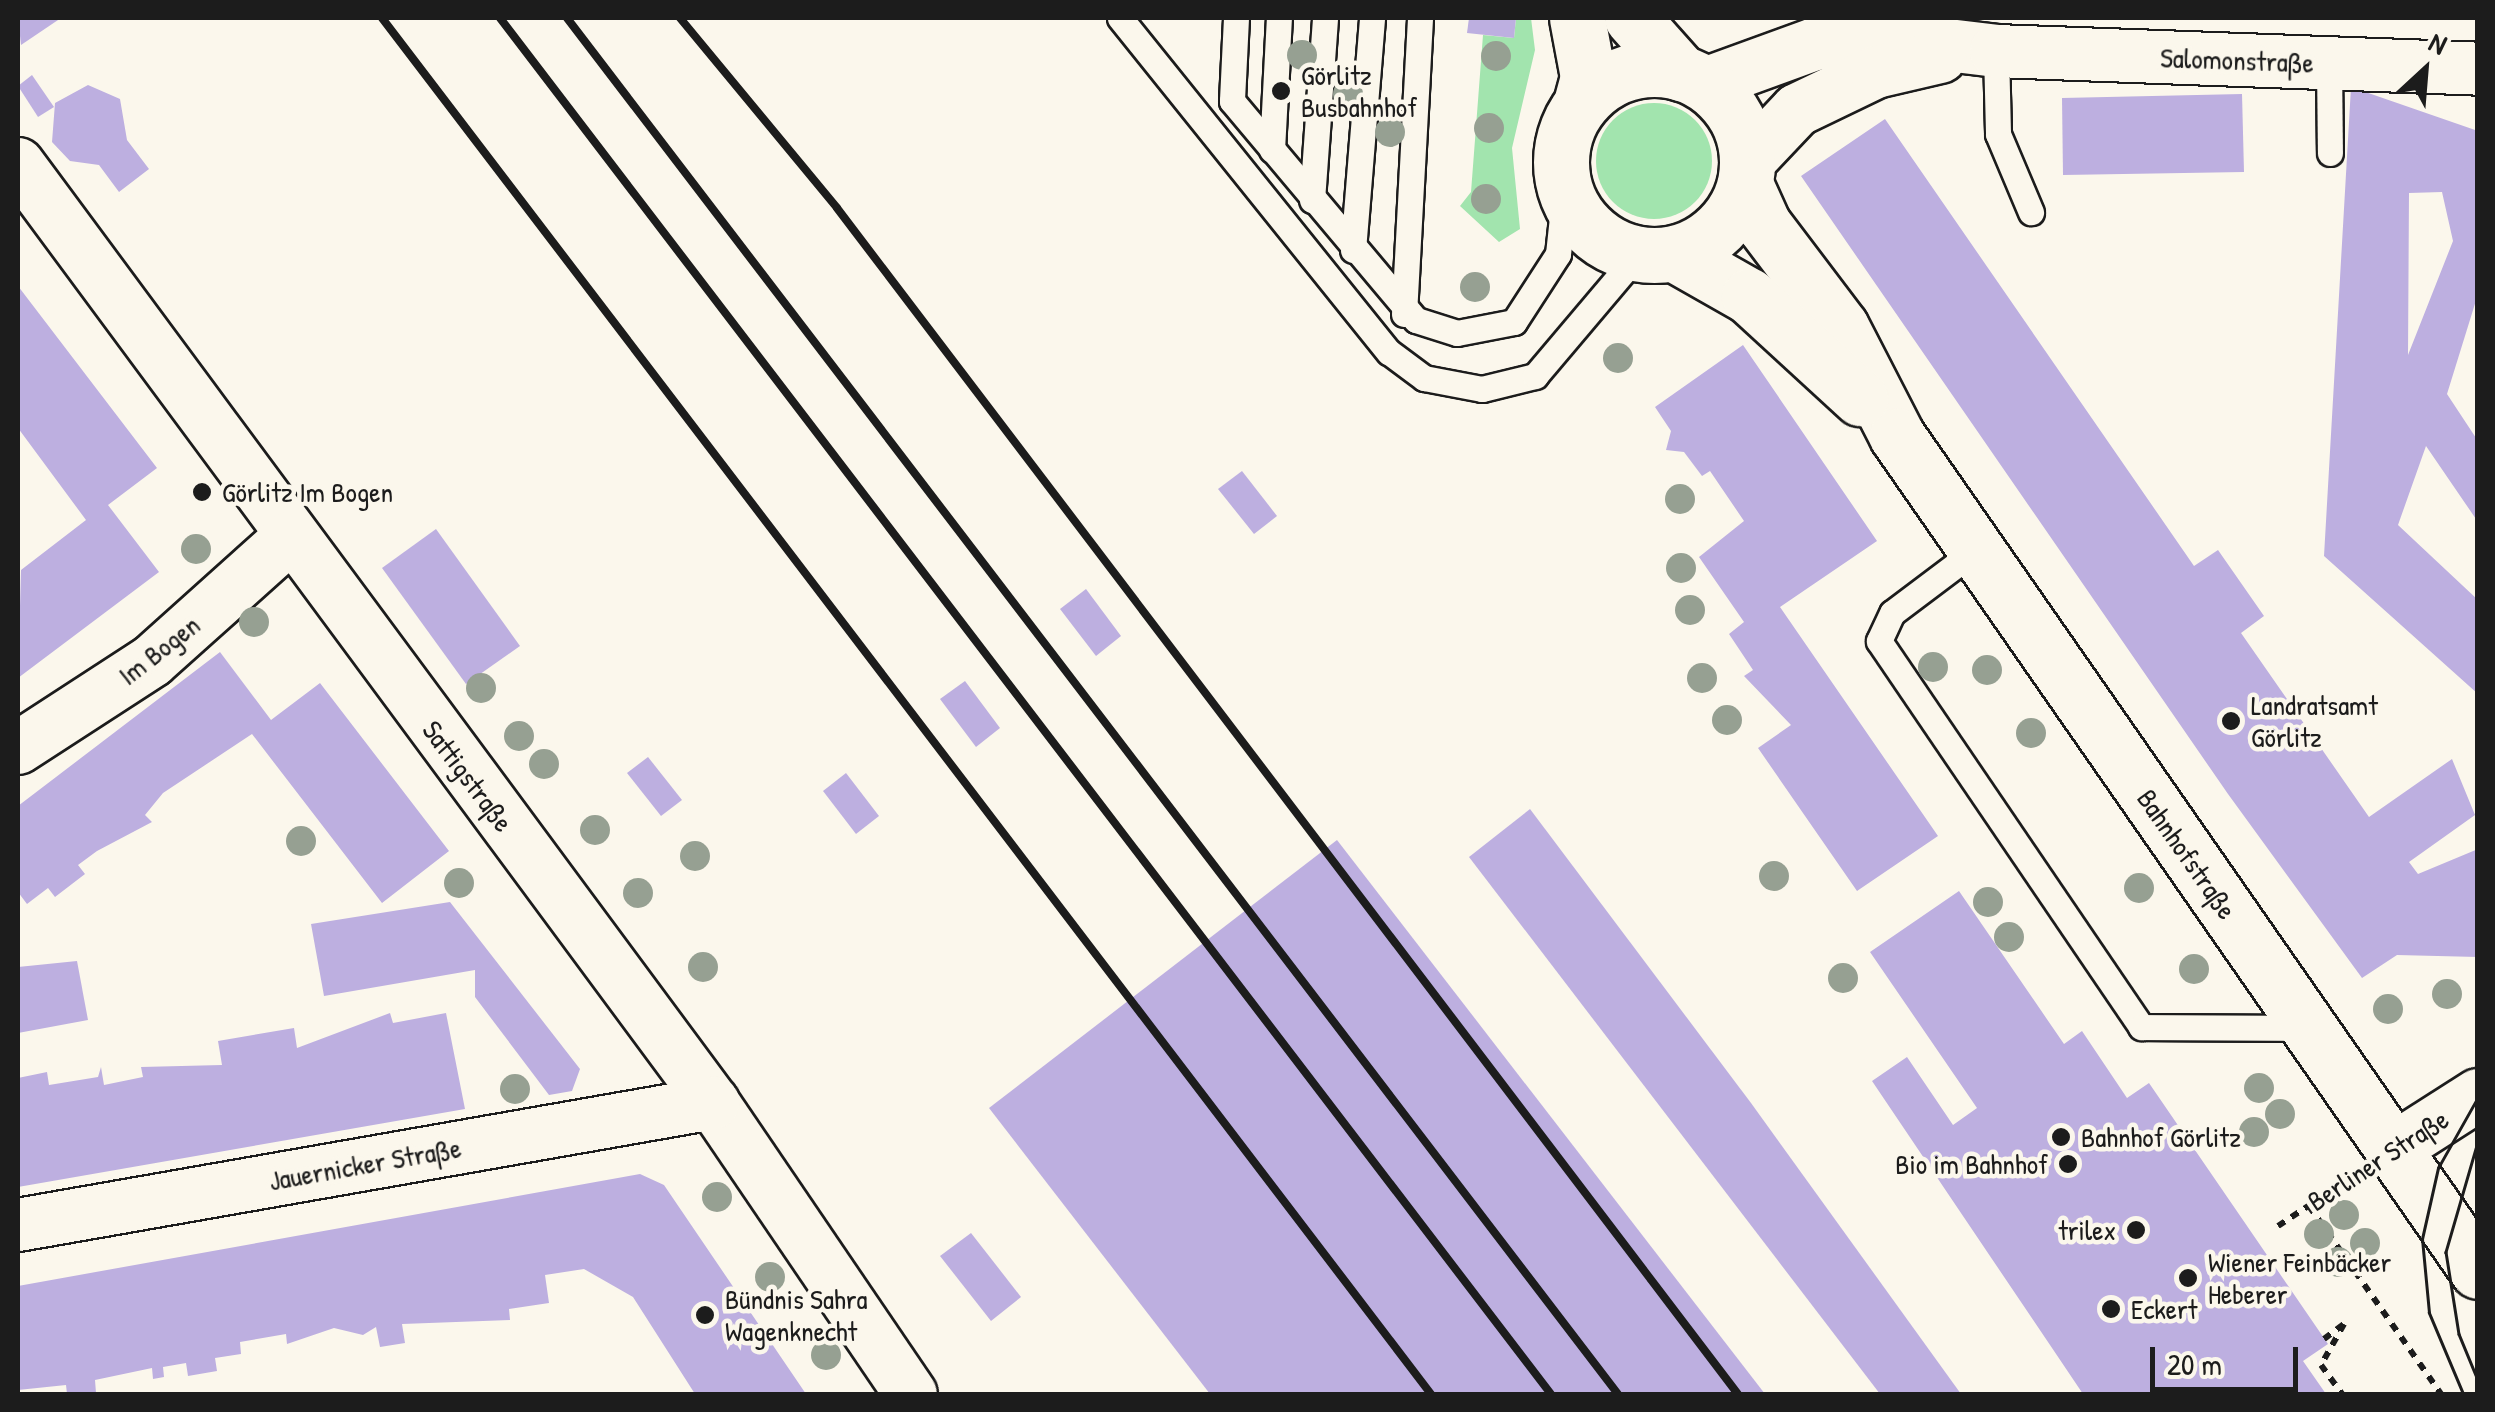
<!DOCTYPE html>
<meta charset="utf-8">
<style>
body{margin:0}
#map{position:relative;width:2495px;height:1412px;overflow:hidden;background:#fbf7ec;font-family:"Patrick Hand",sans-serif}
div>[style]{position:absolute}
.green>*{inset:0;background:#a2e4ae}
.round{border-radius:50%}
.building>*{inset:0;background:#bdafe0}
.path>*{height:6px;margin-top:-3px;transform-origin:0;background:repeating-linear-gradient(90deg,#1c1c1c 0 8px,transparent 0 16px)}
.roads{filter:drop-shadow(2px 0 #1c1c1c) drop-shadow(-2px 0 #1c1c1c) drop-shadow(0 2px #1c1c1c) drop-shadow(0 -2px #1c1c1c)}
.lane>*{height:25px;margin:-12.5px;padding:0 12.5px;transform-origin:12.5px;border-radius:12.5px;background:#fbf7ec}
.street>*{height:52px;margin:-26px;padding:0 26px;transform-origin:26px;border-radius:26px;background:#fbf7ec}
.secondary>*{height:55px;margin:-27.5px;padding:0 27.5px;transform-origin:27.5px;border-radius:27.5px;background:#fbf7ec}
.secondary>.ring{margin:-27.5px;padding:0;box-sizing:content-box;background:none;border:55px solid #fbf7ec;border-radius:50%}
.tram>*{height:2.5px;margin:-1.25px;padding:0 1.25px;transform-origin:1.25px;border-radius:1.25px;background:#1c1c1c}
.rail>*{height:8px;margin:-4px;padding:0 4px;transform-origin:4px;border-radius:4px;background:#1c1c1c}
.trees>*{width:30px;height:30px;margin:-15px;border-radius:50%;background:#96a092}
.dots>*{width:28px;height:28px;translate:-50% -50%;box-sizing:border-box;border:5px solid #fbf7ec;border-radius:50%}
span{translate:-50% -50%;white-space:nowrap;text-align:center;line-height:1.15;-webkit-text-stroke:9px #fbf7ec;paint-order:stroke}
.street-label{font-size:28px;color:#1c1c1c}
.poi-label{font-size:28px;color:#1c1c1c}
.left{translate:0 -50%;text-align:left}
.right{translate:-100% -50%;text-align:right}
.frame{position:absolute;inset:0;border:20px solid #1c1c1c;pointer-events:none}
.north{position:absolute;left:2375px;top:20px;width:100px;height:100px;-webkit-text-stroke:8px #fbf7ec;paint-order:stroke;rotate:26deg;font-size:28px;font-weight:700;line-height:40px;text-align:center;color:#1c1c1c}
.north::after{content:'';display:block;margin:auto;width:35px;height:45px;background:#1c1c1c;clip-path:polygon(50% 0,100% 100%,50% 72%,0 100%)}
.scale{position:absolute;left:2150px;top:1347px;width:148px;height:45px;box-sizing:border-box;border:5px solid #1c1c1c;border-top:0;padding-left:12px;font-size:30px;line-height:35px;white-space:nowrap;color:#1c1c1c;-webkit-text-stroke:8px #fbf7ec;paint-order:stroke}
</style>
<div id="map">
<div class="green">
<i style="clip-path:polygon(1516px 18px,1531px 18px,1535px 50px,1512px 148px,1520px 229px,1499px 242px,1460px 206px,1471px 192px,1483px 35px,1514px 38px)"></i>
<i class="round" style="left:1596px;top:103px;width:116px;height:116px"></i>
</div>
<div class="building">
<i style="clip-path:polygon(18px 18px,61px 18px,21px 45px)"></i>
<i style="clip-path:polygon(1469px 18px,1516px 18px,1514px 38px,1467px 33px)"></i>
<i style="clip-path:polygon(32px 75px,54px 107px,38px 117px,18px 86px)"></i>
<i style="clip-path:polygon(88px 85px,120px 99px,127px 140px,149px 169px,119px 192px,99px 165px,70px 161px,52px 142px,55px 103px)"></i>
<i style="clip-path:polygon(evenodd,2351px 87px,2478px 131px,2478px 294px,2447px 394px,2478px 441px,2478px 522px,2426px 446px,2398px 525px,2478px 600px,2478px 694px,2324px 556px,2351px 87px,2442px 192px,2453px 241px,2408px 355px,2409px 193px,2442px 192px)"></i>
<i style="clip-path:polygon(2242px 94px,2244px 172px,2063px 175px,2062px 98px)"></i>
<i style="clip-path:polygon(1885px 119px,2194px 566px,2218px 550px,2264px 616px,2241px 633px,2369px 817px,2452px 759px,2475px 815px,2409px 862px,2418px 874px,2478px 849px,2478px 957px,2397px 955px,2362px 978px,2228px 794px,1801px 176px)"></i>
<i style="clip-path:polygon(18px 286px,157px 468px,108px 505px,159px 572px,18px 678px,21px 570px,86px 520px,18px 428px)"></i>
<i style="clip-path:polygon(1743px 345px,1877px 541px,1780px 607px,1938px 836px,1857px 891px,1758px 748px,1791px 725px,1744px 676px,1753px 670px,1729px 634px,1744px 622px,1699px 557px,1744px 521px,1710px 471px,1702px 476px,1684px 452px,1666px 450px,1671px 431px,1655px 407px)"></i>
<i style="clip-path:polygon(1242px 471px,1277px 516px,1254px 534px,1218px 489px)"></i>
<i style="clip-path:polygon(436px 529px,520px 646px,466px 684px,382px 568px)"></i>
<i style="clip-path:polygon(1086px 589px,1121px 636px,1096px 656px,1060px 609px)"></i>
<i style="clip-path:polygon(220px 652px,271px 720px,320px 683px,449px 851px,382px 903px,252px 734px,163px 793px,145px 815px,152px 822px,97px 851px,78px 865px,85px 874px,55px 897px,48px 888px,27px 904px,18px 892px,18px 806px)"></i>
<i style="clip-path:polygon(965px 681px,1000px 728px,976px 747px,940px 699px)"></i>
<i style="clip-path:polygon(648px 757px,682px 800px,661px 816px,627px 773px)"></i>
<i style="clip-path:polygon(846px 773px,879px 816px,856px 834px,823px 791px)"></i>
<i style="clip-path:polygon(1530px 809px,1751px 1103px,1961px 1394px,1880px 1394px,1469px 857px)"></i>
<i style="clip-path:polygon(1337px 840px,1765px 1394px,1210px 1394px,989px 1108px)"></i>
<i style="clip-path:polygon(1959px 891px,2064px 1044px,2082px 1031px,2127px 1098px,2149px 1083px,2328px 1344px,2303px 1361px,2326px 1394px,2083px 1394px,1872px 1081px,1907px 1057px,1953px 1125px,1977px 1108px,1870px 952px)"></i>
<i style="clip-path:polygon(450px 902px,580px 1069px,572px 1091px,549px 1095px,475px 997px,475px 970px,324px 996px,311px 924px)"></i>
<i style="clip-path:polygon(77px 961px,88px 1020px,18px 1033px,18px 967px)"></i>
<i style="clip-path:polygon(390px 1013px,393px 1023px,446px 1013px,465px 1109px,18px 1187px,18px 1078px,47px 1072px,49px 1085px,98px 1077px,101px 1067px,104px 1085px,143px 1077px,141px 1067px,222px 1065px,218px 1041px,294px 1028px,297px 1048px)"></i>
<i style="clip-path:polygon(640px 1174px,664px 1185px,806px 1394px,695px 1394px,633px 1297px,584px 1269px,545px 1275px,549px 1303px,509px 1309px,510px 1320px,402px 1324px,405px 1343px,380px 1347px,376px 1327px,363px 1335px,334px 1328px,287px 1344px,286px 1334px,240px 1342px,241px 1354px,215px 1358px,217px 1371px,188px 1376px,186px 1363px,163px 1367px,164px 1377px,153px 1379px,152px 1368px,95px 1380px,96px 1393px,87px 1394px,67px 1394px,66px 1385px,18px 1390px,18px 1286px)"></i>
<i style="clip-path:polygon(971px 1233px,1021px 1297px,991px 1321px,940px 1256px)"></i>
</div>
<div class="path">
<i style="left:2309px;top:1206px;width:230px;rotate:54.9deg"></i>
<i style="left:2278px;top:1226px;width:89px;rotate:-33.5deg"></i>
<i style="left:2324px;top:1339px;width:25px;rotate:-37deg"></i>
<i style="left:2344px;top:1324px;width:47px;rotate:119.3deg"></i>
<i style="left:2321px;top:1365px;width:36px;rotate:54deg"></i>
</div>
<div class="roads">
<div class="lane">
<i style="left:1120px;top:18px;width:429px;rotate:51.2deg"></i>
<i style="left:1389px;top:352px;width:44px;rotate:36.6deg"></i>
<i style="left:1424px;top:378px;width:59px;rotate:10.7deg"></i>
<i style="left:1482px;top:389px;width:55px;rotate:-13.8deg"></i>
<i style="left:1535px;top:376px;width:160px;rotate:-49.8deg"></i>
<i style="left:1236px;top:18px;width:83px;rotate:92.8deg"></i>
<i style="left:1232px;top:101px;width:286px;rotate:50deg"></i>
<i style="left:1416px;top:320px;width:43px;rotate:17.6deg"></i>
<i style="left:1457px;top:333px;width:58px;rotate:-10.9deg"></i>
<i style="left:1514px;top:322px;width:81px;rotate:-57.1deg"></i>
<i style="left:1558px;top:254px;width:64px;rotate:-83.8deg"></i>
<i style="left:1996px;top:51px;width:83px;rotate:88.6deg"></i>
<i style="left:1998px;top:134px;width:85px;rotate:67.1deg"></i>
<i style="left:2329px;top:63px;width:90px;rotate:89.4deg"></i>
<i style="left:1272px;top:150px;width:132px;rotate:-87deg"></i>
<i style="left:1312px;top:200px;width:182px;rotate:-85.9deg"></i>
<i style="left:1353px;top:250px;width:233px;rotate:-85.3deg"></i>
<i style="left:1404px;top:314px;width:296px;rotate:-86.9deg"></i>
<i style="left:1977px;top:549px;width:106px;rotate:143deg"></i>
<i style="left:1892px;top:613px;width:31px;rotate:115deg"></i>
<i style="left:1879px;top:641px;width:467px;rotate:55.8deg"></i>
<i style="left:2141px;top:1027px;width:166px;rotate:0.3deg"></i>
</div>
<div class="street">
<i style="left:1705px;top:84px;width:117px;rotate:-20deg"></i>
<i style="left:1815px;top:44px;width:66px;rotate:-6.1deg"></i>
<i style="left:1881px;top:37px;width:116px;rotate:6.9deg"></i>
<i style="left:1996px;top:51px;width:482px;rotate:2.1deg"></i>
<i style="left:1748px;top:162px;width:71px;rotate:-46.7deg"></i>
<i style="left:1797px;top:110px;width:88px;rotate:-25.7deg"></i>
<i style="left:1876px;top:72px;width:66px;rotate:-13.2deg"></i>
<i style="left:18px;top:164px;width:1168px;rotate:53.49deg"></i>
<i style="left:713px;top:1103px;width:352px;rotate:55.8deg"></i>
<i style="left:18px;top:748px;width:160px;rotate:-33deg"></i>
<i style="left:152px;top:661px;width:184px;rotate:-41.9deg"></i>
<i style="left:2392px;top:1150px;width:102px;rotate:-32.6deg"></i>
<i style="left:18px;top:1225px;width:706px;rotate:-9.96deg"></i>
</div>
<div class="secondary">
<i style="left:1577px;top:18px;width:60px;rotate:79.4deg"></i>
<i style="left:1588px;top:77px;width:28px;rotate:105deg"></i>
<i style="left:1632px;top:18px;width:74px;rotate:48.3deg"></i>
<i class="ring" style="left:1561px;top:69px;width:131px;height:131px"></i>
<i style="left:1745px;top:184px;width:44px;rotate:65.8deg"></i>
<i style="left:1763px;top:224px;width:129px;rotate:52.9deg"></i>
<i style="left:1841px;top:327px;width:123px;rotate:62.8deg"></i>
<i style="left:1897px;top:436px;width:1017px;rotate:55.17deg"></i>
<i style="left:1675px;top:254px;width:85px;rotate:29.6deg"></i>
<i style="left:1749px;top:296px;width:151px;rotate:42.6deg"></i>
</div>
</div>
<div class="tram">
<i style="left:2478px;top:1142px;width:115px;rotate:106.2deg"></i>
<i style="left:2446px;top:1252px;width:83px;rotate:81deg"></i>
<i style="left:2459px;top:1334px;width:50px;rotate:67.6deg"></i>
<i style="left:2463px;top:1394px;width:88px;rotate:-112.8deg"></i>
<i style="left:2429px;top:1313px;width:74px;rotate:-95.4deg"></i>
<i style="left:2422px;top:1239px;width:73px;rotate:-77.3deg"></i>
<i style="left:2438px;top:1168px;width:81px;rotate:-60.6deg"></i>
</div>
<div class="rail">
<i style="left:382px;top:18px;width:1730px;rotate:52.68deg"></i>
<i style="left:500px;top:18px;width:1731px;rotate:52.63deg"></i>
<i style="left:567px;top:18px;width:1731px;rotate:52.63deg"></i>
<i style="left:680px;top:18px;width:246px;rotate:50.4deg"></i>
<i style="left:837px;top:208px;width:1489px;rotate:52.78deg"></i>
</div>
<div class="trees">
<i style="left:1302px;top:55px"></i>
<i style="left:1496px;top:56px"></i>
<i style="left:1348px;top:94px"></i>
<i style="left:1489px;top:128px"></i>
<i style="left:1390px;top:132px"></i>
<i style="left:1486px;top:199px"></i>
<i style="left:1475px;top:287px"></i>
<i style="left:1618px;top:358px"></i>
<i style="left:1680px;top:499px"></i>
<i style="left:196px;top:549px"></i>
<i style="left:1681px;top:568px"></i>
<i style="left:1690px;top:610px"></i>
<i style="left:254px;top:622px"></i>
<i style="left:1933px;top:667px"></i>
<i style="left:1987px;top:670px"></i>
<i style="left:1702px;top:678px"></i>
<i style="left:481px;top:688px"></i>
<i style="left:1727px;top:720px"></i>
<i style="left:2031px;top:733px"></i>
<i style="left:519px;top:736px"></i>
<i style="left:544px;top:764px"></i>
<i style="left:595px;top:830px"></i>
<i style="left:301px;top:841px"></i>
<i style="left:695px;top:856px"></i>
<i style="left:1774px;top:876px"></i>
<i style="left:459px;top:883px"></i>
<i style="left:2139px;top:888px"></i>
<i style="left:638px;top:893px"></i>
<i style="left:1988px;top:902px"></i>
<i style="left:2009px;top:937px"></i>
<i style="left:703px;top:967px"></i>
<i style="left:2194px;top:969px"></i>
<i style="left:1843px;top:978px"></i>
<i style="left:2447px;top:994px"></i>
<i style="left:2388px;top:1009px"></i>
<i style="left:2259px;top:1088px"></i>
<i style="left:515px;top:1089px"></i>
<i style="left:2280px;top:1114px"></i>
<i style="left:2254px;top:1132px"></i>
<i style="left:717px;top:1197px"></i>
<i style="left:2344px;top:1215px"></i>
<i style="left:2319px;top:1234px"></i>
<i style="left:2365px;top:1243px"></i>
<i style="left:2338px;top:1262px"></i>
<i style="left:770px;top:1277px"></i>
<i style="left:826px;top:1355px"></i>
</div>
<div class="dots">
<i style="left:1281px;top:91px;background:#1c1c1c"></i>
<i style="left:202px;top:492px;background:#1c1c1c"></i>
<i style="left:2231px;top:721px;background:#1c1c1c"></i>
<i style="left:2061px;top:1137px;background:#1c1c1c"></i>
<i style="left:2068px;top:1164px;background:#1c1c1c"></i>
<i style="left:2136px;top:1230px;background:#1c1c1c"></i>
<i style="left:2188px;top:1278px;background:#1c1c1c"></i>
<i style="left:2111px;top:1309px;background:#1c1c1c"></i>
<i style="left:705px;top:1315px;background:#1c1c1c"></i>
</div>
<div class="street-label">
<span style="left:2237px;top:60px;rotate:2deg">Salomonstraße</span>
<span style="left:159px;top:650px;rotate:-38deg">Im Bogen</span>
<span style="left:468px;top:776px;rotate:53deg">Sattigstraße</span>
<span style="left:2187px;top:854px;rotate:55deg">Bahnhofstraße</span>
<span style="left:2378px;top:1160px;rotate:-33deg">Berliner Straße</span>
<span style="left:365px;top:1164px;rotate:-10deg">Jauernicker Straße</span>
</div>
<div class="poi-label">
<span class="left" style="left:1301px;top:91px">Görlitz<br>Busbahnhof</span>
<span class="left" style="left:222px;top:492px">Görlitz Im Bogen</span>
<span class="left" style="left:2251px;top:721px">Landratsamt<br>Görlitz</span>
<span class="left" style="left:2081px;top:1137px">Bahnhof Görlitz</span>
<span class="right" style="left:2048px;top:1164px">Bio im Bahnhof</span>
<span class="right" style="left:2116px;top:1230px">trilex</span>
<span class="left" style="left:2208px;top:1278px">Wiener Feinbäcker<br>Heberer</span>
<span class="left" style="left:725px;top:1315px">Bündnis Sahra<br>Wagenknecht</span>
<span class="left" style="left:2131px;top:1309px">Eckert</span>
</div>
<div class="frame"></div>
<div class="north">N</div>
<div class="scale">20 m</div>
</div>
